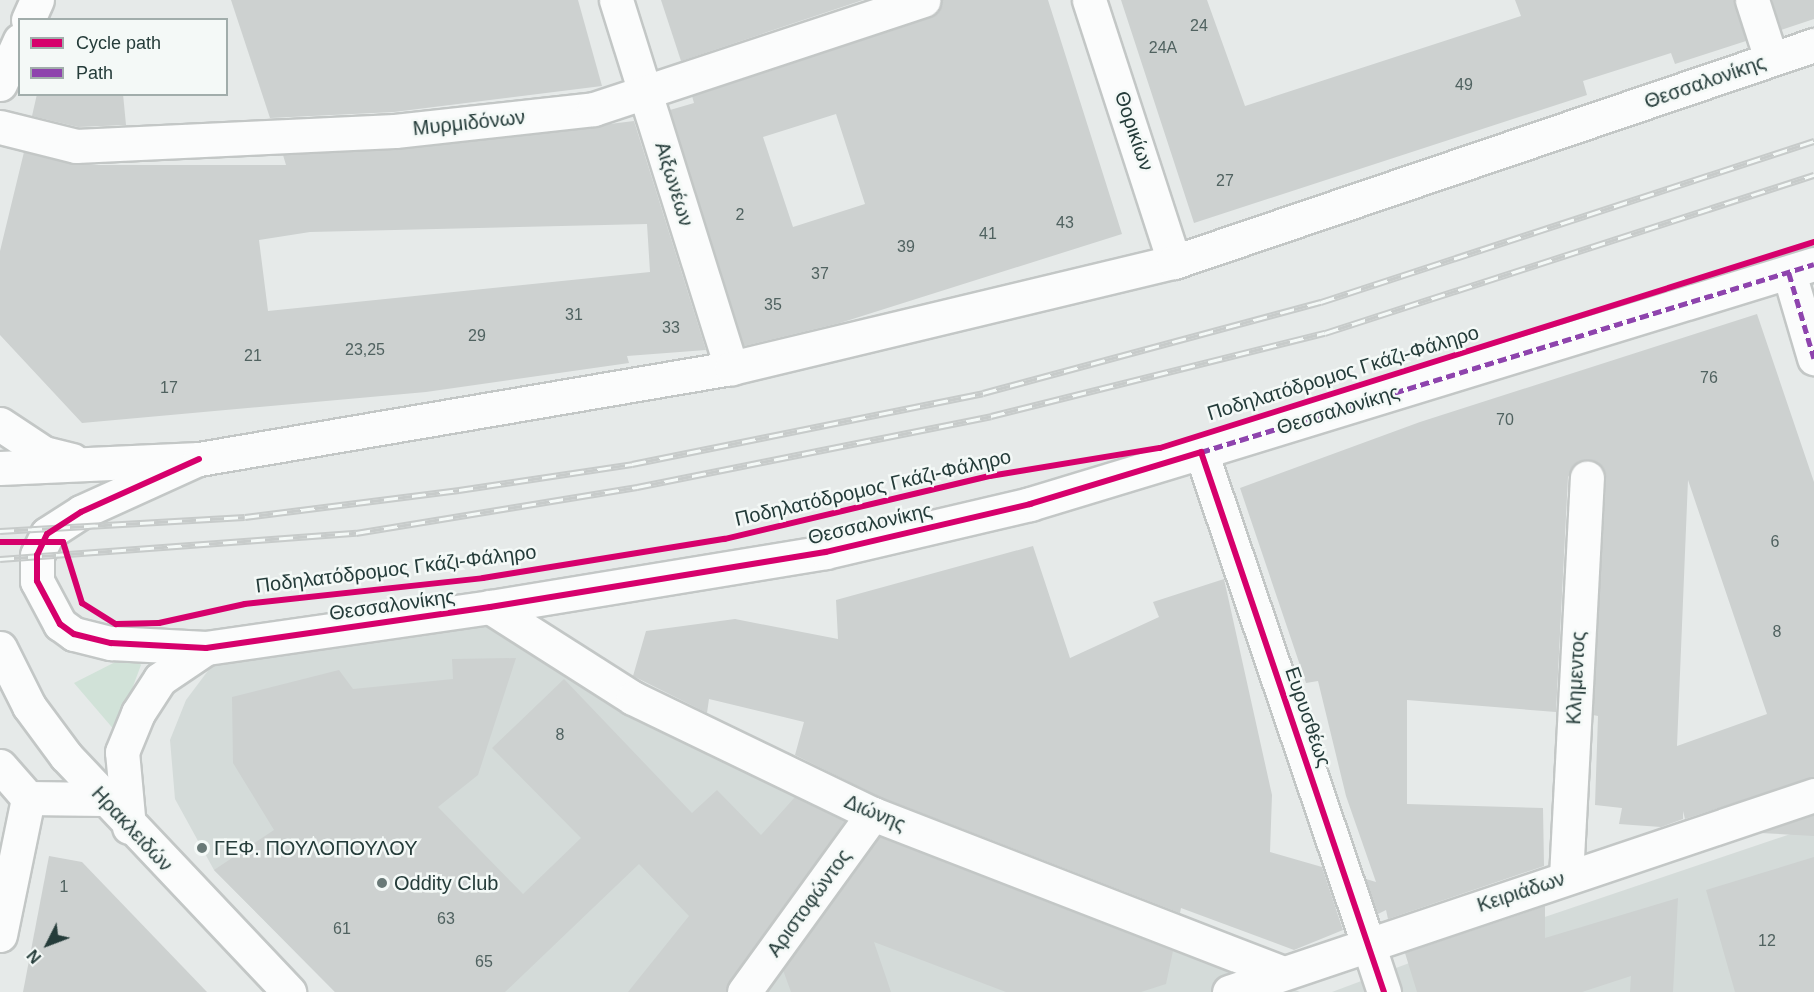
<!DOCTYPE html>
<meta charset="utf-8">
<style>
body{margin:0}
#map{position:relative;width:1814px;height:992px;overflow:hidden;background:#e6eae9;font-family:Helvetica,sans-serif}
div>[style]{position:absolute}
.built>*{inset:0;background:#d4dbd9}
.green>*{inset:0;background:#d1e2d8}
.building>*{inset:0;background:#cdd1d0}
.roads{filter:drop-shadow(2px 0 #c3c7c6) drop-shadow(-2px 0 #c3c7c6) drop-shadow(0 2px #c3c7c6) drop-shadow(0 -2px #c3c7c6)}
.pedestrian>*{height:33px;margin:-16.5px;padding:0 16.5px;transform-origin:16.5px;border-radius:16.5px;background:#fbfcfc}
.minor>*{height:33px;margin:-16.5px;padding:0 16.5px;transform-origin:16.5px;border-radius:16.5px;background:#fbfcfc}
.tertiary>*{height:33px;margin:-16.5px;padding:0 16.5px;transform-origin:16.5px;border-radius:16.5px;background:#fbfcfc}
.rail>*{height:7px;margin-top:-3.5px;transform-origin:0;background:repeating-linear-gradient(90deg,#f4f9f7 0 14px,#c7cbca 0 28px);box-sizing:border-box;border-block:2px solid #c7cbca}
.quiet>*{height:4.5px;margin-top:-2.25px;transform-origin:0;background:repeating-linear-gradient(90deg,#8e44ad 0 9px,transparent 0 13.5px)}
.cycleway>*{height:6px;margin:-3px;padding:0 3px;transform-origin:3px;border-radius:3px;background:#d6006c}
.dots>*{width:16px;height:16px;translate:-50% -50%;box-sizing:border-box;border:3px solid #f4f9f7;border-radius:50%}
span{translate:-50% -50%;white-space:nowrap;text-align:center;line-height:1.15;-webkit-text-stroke:5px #f4f9f7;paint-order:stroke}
.number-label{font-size:16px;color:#506260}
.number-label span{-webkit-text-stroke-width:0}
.street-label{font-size:20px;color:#253c3a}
.poi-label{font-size:20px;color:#253c3a}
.left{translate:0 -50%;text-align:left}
.legend{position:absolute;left:18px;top:18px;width:210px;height:78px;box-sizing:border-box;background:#f4f9f7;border:2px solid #a1adab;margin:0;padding:8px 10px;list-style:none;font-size:18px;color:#253c3a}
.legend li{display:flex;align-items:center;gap:12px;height:30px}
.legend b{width:30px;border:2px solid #a1adab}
.north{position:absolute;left:18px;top:914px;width:60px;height:60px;-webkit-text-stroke:4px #f4f9f7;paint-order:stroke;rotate:228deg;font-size:16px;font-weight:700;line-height:24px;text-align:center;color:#253c3a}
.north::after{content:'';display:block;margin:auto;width:21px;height:27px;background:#253c3a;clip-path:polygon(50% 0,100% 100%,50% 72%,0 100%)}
</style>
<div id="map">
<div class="built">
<i style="clip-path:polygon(488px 622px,598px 696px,1300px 992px,335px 992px,214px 870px,175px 799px,170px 740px,186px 700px,216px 660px)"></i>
<i style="clip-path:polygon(1814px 826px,1814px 992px,1332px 992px,1420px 959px)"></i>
</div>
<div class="green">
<i style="clip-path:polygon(133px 653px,141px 665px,116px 732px,74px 683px)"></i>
</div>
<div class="building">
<i style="clip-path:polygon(231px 0,578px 0,602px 86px,394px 112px,270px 118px)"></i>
<i style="clip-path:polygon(661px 0,863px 0,681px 61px)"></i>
<i style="clip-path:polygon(evenodd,941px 0,1048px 0,1122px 234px,840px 323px,744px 346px,670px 110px,694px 103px,692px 96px,929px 18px,941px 0,836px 114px,865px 204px,793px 227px,763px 137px,836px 114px)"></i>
<i style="clip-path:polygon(1121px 0,1207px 0,1245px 106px,1521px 16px,1515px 0,1734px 0,1746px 41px,1675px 64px,1671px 53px,1583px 81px,1587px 95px,1194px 223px)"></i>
<i style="clip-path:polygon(1772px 0,1814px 0,1814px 19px,1781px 30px)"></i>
<i style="clip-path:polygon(37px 94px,123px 94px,126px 125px,78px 127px,32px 116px)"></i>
<i style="clip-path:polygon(evenodd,634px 121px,706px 350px,627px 356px,629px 363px,426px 392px,82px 423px,0 335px,0 251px,24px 152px,77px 165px,286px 165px,283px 155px,397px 150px,634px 121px,647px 224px,650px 272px,268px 311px,259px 240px,310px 232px,647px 224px)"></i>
<i style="clip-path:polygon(evenodd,1757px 314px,1814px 482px,1814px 777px,1685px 819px,1683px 811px,1683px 819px,1661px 827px,1619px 824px,1622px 808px,1595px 805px,1598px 716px,1593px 715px,1606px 479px,1598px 463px,1579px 461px,1568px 477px,1556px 712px,1407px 700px,1407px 804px,1543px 808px,1544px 866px,1388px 919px,1386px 910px,1378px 914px,1366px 879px,1376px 882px,1346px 796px,1318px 681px,1306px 683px,1240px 488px,1420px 422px,1757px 314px,1688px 480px,1767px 714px,1677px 746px,1688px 480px)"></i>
<i style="clip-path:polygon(1033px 546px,1070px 658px,1159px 617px,1153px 602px,1224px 579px,1272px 795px,1270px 852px,1322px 867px,1343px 930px,1294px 950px,1181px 908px,1180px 913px,880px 797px,821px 768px,795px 755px,804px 722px,709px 699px,707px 713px,633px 676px,646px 631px,735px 619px,838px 639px,836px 600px)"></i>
<i style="clip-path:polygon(516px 658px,478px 775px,438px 807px,523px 894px,581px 838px,492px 748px,564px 679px,692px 813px,717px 790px,761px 835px,795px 797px,845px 821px,726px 992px,628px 992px,689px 916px,639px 864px,505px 992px,335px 992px,214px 870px,274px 830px,233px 763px,232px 697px,339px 670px,353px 689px,453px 679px,452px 659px)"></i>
<i style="clip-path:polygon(1814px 815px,1814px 836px,1760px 833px)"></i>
<i style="clip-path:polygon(880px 837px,1173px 951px,1166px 984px,1141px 992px,1006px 992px,874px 942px,891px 992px,791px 992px,783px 970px)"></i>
<i style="clip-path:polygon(49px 856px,82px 862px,207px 992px,23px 992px)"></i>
<i style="clip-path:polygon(1814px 857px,1814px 992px,1735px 992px,1706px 890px)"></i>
<i style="clip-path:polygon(1678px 898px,1673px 992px,1630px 992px,1631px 976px,1582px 992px,1417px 992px,1405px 953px,1545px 906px,1545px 938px)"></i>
</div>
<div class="roads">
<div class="pedestrian">
<i style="left:1201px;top:452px;width:641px;rotate:-17.05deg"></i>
</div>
<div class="minor">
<i style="left:616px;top:0;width:386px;rotate:72.6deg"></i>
<i style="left:1089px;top:0;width:275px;rotate:72deg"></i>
<i style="left:1752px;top:0;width:62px;rotate:72.1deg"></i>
<i style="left:0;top:127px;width:78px;rotate:14deg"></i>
<i style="left:76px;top:146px;width:319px;rotate:-2.7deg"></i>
<i style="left:395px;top:131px;width:200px;rotate:-6.3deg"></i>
<i style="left:594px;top:109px;width:347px;rotate:-18.3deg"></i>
<i style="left:1789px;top:273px;width:89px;rotate:73.6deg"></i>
<i style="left:198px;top:459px;width:128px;rotate:155.6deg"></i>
<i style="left:81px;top:512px;width:40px;rotate:147.1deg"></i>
<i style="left:47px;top:534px;width:23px;rotate:115deg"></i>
<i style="left:37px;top:555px;width:26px;rotate:90deg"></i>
<i style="left:37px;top:581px;width:49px;rotate:61.9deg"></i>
<i style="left:60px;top:624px;width:17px;rotate:36deg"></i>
<i style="left:74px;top:634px;width:38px;rotate:14deg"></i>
<i style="left:111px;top:643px;width:95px;rotate:3deg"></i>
<i style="left:206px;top:648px;width:287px;rotate:-8.2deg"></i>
<i style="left:490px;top:607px;width:340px;rotate:-9.3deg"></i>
<i style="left:826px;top:552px;width:210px;rotate:-13.2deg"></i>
<i style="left:1030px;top:504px;width:179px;rotate:-16.9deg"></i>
<i style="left:1201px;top:452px;width:520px;rotate:71.25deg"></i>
<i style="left:490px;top:607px;width:169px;rotate:32.5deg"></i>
<i style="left:633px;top:698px;width:267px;rotate:25.8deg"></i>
<i style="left:873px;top:814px;width:439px;rotate:21.2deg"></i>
<i style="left:0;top:766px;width:43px;rotate:48.8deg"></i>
<i style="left:28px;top:798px;width:75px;rotate:0.8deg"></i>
<i style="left:1566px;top:877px;width:400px;rotate:-87deg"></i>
<i style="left:0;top:935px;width:140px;rotate:-78.4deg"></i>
<i style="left:744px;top:992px;width:220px;rotate:-54.1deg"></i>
</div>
<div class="tertiary">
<i style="left:28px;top:20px;width:22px;rotate:-66deg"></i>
<i style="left:0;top:84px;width:48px;rotate:-65.6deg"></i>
<i style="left:0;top:424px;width:53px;rotate:33.4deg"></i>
<i style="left:44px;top:453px;width:29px;rotate:14deg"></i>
<i style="left:0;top:468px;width:199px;rotate:-2.6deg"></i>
<i style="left:199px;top:459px;width:540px;rotate:-9.71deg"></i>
<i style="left:731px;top:368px;width:456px;rotate:-13.5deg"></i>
<i style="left:1174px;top:262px;width:676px;rotate:-18.73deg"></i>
<i style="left:0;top:648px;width:65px;rotate:63.4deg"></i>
<i style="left:29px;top:706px;width:62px;rotate:53.5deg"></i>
<i style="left:66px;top:756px;width:325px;rotate:46.6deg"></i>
<i style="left:129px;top:827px;width:75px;rotate:-95.3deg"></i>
<i style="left:122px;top:752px;width:42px;rotate:-67.7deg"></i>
<i style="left:138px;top:713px;width:40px;rotate:-57.1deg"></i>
<i style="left:160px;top:679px;width:55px;rotate:-34deg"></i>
<i style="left:1368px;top:944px;width:51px;rotate:71.6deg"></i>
<i style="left:1229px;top:992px;width:617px;rotate:-18.61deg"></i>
</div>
</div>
<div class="rail">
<i style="left:0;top:531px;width:245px;rotate:-3.3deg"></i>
<i style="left:245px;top:517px;width:216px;rotate:-7.2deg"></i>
<i style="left:459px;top:490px;width:175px;rotate:-8.5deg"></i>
<i style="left:632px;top:464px;width:358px;rotate:-11.4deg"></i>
<i style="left:983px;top:393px;width:350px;rotate:-15.1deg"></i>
<i style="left:1321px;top:302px;width:519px;rotate:-18.09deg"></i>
<i style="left:0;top:559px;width:357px;rotate:-4.2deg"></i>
<i style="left:356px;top:533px;width:285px;rotate:-9.3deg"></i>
<i style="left:637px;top:487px;width:361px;rotate:-11.3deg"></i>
<i style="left:991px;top:416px;width:344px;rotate:-14deg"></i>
<i style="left:1325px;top:333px;width:514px;rotate:-17.91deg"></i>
</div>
<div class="quiet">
<i style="left:1789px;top:273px;width:89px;rotate:73.6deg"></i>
<i style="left:1201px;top:452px;width:641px;rotate:-17.05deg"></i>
</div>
<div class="cycleway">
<i style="left:199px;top:459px;width:129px;rotate:155.8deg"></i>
<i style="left:81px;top:512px;width:40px;rotate:147.1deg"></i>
<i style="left:47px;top:534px;width:23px;rotate:115deg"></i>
<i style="left:37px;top:555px;width:26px;rotate:90deg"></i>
<i style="left:37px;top:581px;width:49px;rotate:61.9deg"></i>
<i style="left:60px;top:624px;width:17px;rotate:36deg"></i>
<i style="left:74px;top:634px;width:38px;rotate:14deg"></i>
<i style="left:111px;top:643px;width:95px;rotate:3deg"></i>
<i style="left:206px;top:648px;width:287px;rotate:-8.2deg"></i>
<i style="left:490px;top:607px;width:340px;rotate:-9.3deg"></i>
<i style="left:826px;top:552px;width:210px;rotate:-13.2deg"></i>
<i style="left:1030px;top:504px;width:179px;rotate:-16.9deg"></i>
<i style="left:1201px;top:452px;width:570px;rotate:71.28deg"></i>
<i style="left:0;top:542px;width:63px"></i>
<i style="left:63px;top:542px;width:64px;rotate:72.7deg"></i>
<i style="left:82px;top:603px;width:40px;rotate:32deg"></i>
<i style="left:116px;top:624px;width:43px;rotate:-1.3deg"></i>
<i style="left:159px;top:623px;width:88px;rotate:-12.5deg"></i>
<i style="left:245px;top:604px;width:239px;rotate:-6.2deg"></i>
<i style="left:483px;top:578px;width:245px;rotate:-9.2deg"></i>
<i style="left:725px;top:539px;width:272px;rotate:-13.4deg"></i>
<i style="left:990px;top:476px;width:172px;rotate:-9.4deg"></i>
<i style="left:1160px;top:448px;width:686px;rotate:-17.48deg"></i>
</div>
<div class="dots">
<i style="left:202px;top:848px;background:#697977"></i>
<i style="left:382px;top:883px;background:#697977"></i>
</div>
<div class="number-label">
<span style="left:1199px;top:26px">24</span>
<span style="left:1163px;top:48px">24A</span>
<span style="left:1464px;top:85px">49</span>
<span style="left:1225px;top:181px">27</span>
<span style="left:740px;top:215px">2</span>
<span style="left:1065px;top:223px">43</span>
<span style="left:988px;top:234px">41</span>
<span style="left:906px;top:247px">39</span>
<span style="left:820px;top:274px">37</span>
<span style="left:773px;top:305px">35</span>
<span style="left:574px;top:315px">31</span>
<span style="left:671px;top:328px">33</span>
<span style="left:477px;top:336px">29</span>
<span style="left:365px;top:350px">23,25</span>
<span style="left:253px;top:356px">21</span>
<span style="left:1709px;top:378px">76</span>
<span style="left:169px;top:388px">17</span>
<span style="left:1505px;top:420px">70</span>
<span style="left:1775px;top:542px">6</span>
<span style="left:1777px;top:632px">8</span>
<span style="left:560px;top:735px">8</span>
<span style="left:64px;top:887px">1</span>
<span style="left:446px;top:919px">63</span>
<span style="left:342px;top:929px">61</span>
<span style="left:1767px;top:941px">12</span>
<span style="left:484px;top:962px">65</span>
</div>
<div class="street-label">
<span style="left:1705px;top:82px;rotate:-19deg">Θεσσαλονίκης</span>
<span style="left:469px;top:123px;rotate:-6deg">Μυρμιδόνων</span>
<span style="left:1134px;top:131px;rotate:71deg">Θορικίων</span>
<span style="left:674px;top:184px;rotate:73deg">Αιξωνέων</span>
<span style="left:1343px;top:373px;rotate:-17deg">Ποδηλατόδρομος Γκάζι-Φάληρο</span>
<span style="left:1338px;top:410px;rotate:-17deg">Θεσσαλονίκης</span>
<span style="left:873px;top:488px;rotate:-13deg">Ποδηλατόδρομος Γκάζι-Φάληρο</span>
<span style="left:870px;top:524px;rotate:-13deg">Θεσσαλονίκης</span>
<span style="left:396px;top:569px;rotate:-7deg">Ποδηλατόδρομος Γκάζι-Φάληρο</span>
<span style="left:392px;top:605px;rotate:-8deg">Θεσσαλονίκης</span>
<span style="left:1576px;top:678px;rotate:-87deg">Κλημεντος</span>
<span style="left:1308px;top:717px;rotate:71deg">Ευρυσθέως</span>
<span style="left:875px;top:813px;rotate:23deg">Διώνης</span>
<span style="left:132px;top:829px;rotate:47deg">Ηρακλειδών</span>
<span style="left:1521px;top:892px;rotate:-18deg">Κειριάδων</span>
<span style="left:809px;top:903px;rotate:-54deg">Αριστοφώντος</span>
</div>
<div class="poi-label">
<span class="left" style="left:214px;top:848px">ΓΕΦ. ΠΟΥΛΟΠΟΥΛΟΥ</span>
<span class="left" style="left:394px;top:883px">Oddity Club</span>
</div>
<ul class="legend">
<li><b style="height:8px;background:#d6006c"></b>Cycle path</li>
<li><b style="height:8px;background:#8e44ad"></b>Path</li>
</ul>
<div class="north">N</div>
</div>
